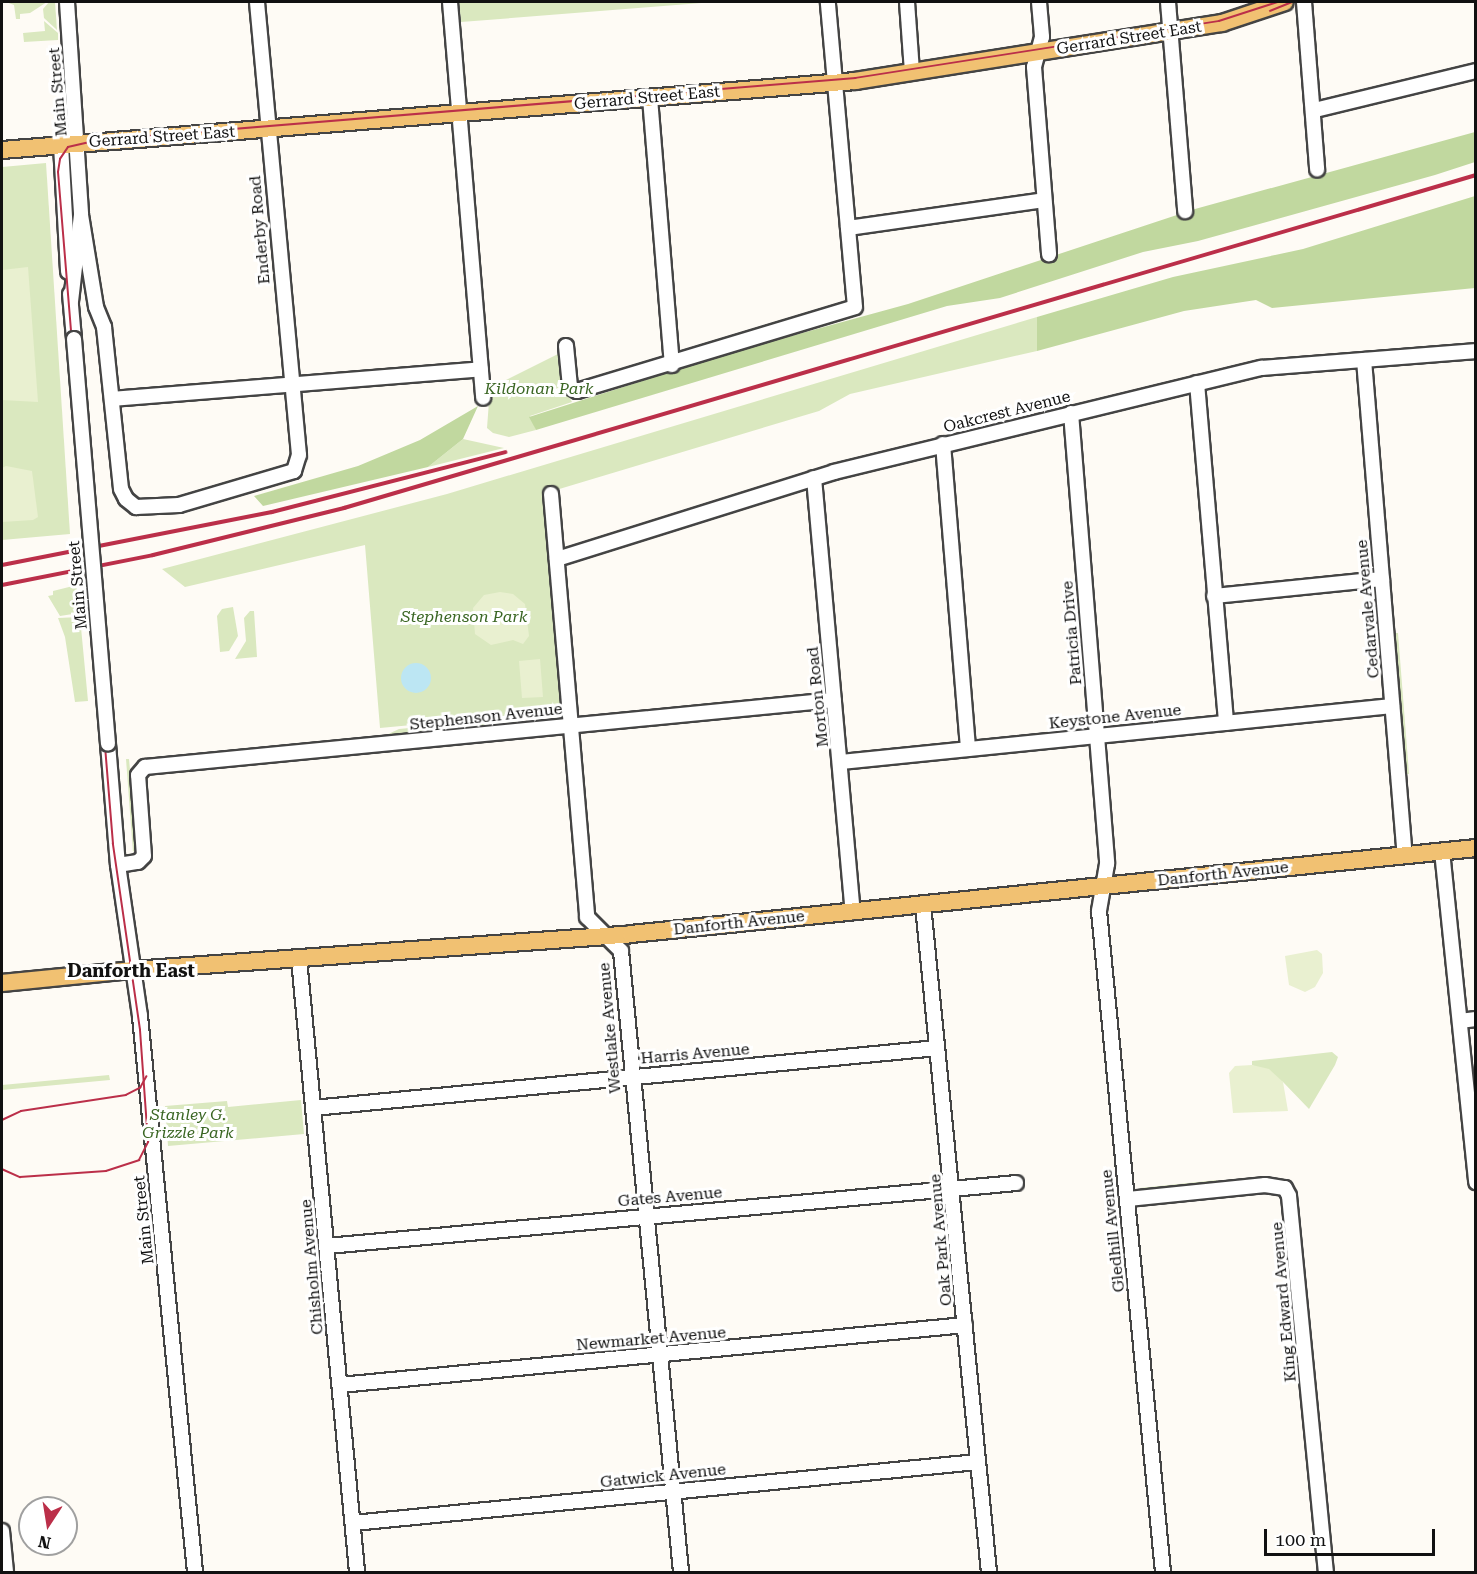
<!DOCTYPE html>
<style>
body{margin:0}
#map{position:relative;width:1477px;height:1574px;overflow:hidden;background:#fefbf5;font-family:"Roboto Serif",serif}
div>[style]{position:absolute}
.green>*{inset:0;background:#dae8bf}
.forest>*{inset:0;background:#c1d89f}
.pitch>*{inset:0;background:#e9f0d0}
.water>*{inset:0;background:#bce6f3}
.round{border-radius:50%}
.roads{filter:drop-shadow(2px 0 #444) drop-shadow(-2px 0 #444) drop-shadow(0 2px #444) drop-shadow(0 -2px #444)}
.minor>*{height:14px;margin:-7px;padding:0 7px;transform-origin:7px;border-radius:7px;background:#fff}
.major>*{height:16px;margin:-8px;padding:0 8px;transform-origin:8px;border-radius:8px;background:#f1c172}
.tram>*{height:1.5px;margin:-0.75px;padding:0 0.75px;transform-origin:0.75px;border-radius:0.75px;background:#bb2f49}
.rail>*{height:4px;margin:-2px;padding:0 2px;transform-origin:2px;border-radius:2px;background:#bb2f49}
.bridges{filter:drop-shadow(2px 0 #444) drop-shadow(-2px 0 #444) drop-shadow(0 2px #444) drop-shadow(0 -2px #444)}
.minor-bridge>*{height:14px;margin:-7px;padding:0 7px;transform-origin:7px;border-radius:7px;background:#fff}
span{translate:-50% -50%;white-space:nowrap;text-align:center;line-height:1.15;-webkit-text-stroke:6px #fff;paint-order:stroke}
.street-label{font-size:16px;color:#111}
.park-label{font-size:16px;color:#3a6623;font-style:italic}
.neighbourhood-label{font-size:18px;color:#111;font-weight:700}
.frame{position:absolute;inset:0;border:3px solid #111;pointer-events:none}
.north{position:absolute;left:18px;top:1496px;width:60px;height:60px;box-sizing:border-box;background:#fff;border:2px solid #a0a0a0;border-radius:50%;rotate:192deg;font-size:16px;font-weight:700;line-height:24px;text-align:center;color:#111}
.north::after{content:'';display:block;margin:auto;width:21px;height:27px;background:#bb2f49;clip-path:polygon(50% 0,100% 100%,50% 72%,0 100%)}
.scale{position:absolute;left:1264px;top:1529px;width:171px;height:27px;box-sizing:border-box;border:3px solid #111;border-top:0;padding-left:8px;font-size:18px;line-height:21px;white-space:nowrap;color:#111;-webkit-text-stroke:4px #fff;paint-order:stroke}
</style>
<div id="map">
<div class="green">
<i style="clip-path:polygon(6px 2px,47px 2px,30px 13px,20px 14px,20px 19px,16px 19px,14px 5px)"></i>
<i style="clip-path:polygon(49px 2px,55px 2px,57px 30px,44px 18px,43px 9px)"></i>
<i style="clip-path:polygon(459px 2px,714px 2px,461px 22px)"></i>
<i style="clip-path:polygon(44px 21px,58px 33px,58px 40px,24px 42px,23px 33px,45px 31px)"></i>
<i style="clip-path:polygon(46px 163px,70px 534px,2px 540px,2px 167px)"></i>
<i style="clip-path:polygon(1037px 317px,1037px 351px,850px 394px,819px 411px,546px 493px,564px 704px,559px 711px,380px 728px,365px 545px,185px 587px,162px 569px,447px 494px)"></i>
<i style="clip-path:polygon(560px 353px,566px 391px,572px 402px,530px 416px,536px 430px,509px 437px,493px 433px,487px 428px,490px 388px)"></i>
<i style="clip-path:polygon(463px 439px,504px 448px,428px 467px)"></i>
<i style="clip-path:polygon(77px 585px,79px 613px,60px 616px,48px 596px,53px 595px,53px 591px)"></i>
<i style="clip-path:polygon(233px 607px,238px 636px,229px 651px,220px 652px,217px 616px,222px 609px)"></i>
<i style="clip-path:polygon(250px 611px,254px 611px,257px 657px,235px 659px,246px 641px,244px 618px)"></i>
<i style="clip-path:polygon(80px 617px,88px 701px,75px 702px,65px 637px,58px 618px)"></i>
<i style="clip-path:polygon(1394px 633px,1398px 633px,1409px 774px,1406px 774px)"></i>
<i style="clip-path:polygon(516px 718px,517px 723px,384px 736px,399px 729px)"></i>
<i style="clip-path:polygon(126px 759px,129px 759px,137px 846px,133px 852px)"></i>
<i style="clip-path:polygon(1332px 1052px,1338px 1057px,1335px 1065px,1309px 1109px,1283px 1082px,1252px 1065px,1252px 1061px)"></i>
<i style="clip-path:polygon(109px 1075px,110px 1080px,2px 1090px,2px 1085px)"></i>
<i style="clip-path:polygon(301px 1100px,304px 1134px,168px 1146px,165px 1106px,227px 1101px,228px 1107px)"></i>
<i style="clip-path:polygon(1217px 1180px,1217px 1184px,1140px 1189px,1140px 1188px)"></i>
</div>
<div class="forest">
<i style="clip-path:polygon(1475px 132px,1475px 162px,1435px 175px,1198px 241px,1143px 252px,1000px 298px,947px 306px,536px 430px,529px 417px,733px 352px,908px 304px,1195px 209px)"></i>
<i style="clip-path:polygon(1475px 196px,1475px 288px,1272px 308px,1256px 300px,1184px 311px,1037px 351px,1037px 317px,1173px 277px,1303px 249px)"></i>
<i style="clip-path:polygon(478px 406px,463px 439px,428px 467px,263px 506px,254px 496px,358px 466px,420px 440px)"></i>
</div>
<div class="pitch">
<i style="clip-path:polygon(28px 267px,38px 402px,2px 400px,2px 270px)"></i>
<i style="clip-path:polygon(6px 466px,32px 471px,38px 517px,33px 520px,2px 522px,2px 468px)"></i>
<i style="clip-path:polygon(500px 592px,513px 594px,525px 604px,529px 636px,523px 644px,513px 640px,491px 645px,475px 634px,473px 608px,484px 595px)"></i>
<i style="clip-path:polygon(540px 659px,543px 697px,522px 698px,519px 661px)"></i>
<i style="clip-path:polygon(1317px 950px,1322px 954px,1323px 973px,1315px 987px,1305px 992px,1289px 985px,1285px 956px)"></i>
<i style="clip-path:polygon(1252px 1065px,1269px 1069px,1283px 1082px,1288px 1111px,1233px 1113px,1229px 1073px,1235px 1066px)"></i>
</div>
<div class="water">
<i class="round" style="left:401px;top:663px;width:30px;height:30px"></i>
</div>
<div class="roads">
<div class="minor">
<i style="left:67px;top:2px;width:213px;rotate:86.2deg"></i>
<i style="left:81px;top:215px;width:87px;rotate:96.6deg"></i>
<i style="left:450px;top:2px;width:397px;rotate:85.2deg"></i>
<i style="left:907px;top:2px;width:70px;rotate:85.9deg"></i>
<i style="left:1039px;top:2px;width:35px;rotate:85deg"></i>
<i style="left:1042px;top:37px;width:31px;rotate:105deg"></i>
<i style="left:1034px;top:67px;width:188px;rotate:85.4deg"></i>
<i style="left:1168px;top:2px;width:210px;rotate:85.3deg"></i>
<i style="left:1304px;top:2px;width:168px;rotate:85.5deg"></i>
<i style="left:650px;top:98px;width:268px;rotate:85.3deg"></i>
<i style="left:1315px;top:110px;width:166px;rotate:-13.6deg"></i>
<i style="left:61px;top:145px;width:127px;rotate:86.8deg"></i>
<i style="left:81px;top:215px;width:93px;rotate:80.7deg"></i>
<i style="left:96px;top:307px;width:22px;rotate:68deg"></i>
<i style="left:104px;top:327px;width:163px;rotate:84deg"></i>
<i style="left:121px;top:489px;width:11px;rotate:63deg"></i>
<i style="left:126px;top:499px;width:13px;rotate:39deg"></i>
<i style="left:136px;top:507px;width:43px;rotate:-2.7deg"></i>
<i style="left:179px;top:505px;width:120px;rotate:-16.5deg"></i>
<i style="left:294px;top:471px;width:17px;rotate:-73deg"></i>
<i style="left:299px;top:455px;width:455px;rotate:-95.3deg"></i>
<i style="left:848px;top:228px;width:198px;rotate:-8.1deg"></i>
<i style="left:70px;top:294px;width:45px;rotate:84.9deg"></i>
<i style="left:566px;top:346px;width:41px;rotate:84.4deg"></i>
<i style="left:570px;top:387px;width:8px;rotate:30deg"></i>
<i style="left:577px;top:391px;width:290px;rotate:-16.8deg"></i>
<i style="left:855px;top:307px;width:306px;rotate:-95.1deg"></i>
<i style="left:1364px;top:360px;width:497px;rotate:85.3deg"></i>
<i style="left:1197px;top:383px;width:341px;rotate:85.1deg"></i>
<i style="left:112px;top:399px;width:370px;rotate:-4.6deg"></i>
<i style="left:1071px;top:413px;width:452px;rotate:85.4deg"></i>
<i style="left:1107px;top:864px;width:48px;rotate:99.7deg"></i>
<i style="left:1099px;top:911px;width:664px;rotate:84.47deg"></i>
<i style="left:943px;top:444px;width:306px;rotate:85.3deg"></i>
<i style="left:814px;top:478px;width:436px;rotate:84.9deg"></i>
<i style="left:551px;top:494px;width:425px;rotate:85.1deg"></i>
<i style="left:587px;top:917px;width:48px;rotate:45deg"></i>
<i style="left:621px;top:951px;width:624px;rotate:84.48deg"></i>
<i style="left:557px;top:559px;width:290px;rotate:-17.4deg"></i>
<i style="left:834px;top:472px;width:440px;rotate:-13.7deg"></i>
<i style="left:1262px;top:368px;width:215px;rotate:-4.5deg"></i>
<i style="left:1214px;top:596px;width:169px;rotate:-5.8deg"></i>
<i style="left:108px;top:744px;width:121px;rotate:85.3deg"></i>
<i style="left:118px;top:865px;width:153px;rotate:81.7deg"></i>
<i style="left:140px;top:1016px;width:559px;rotate:84.35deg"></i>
<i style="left:841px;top:762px;width:554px;rotate:-5.8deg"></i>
<i style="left:1442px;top:851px;width:333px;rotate:84.1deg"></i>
<i style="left:118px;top:865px;width:20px;rotate:-9deg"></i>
<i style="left:138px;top:862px;width:8px;rotate:-45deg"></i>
<i style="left:144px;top:856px;width:81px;rotate:-94.2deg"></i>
<i style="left:138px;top:775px;width:11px;rotate:-49deg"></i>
<i style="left:145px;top:767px;width:692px;rotate:-5.55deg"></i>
<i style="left:923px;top:905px;width:670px;rotate:84.35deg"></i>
<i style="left:299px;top:959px;width:616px;rotate:84.59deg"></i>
<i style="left:1460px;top:1021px;width:16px;rotate:-7deg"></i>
<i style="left:313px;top:1108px;width:627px;rotate:-5.49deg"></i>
<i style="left:1128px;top:1199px;width:138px;rotate:-5.8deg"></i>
<i style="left:1265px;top:1185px;width:20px;rotate:9deg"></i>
<i style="left:1285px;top:1188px;width:9px;rotate:63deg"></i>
<i style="left:1289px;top:1196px;width:378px;rotate:84.4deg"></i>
<i style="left:327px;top:1246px;width:692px;rotate:-5.22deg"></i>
<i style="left:340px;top:1385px;width:628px;rotate:-5.48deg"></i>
<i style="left:353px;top:1523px;width:627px;rotate:-5.58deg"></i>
<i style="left:2px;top:1531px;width:41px;rotate:84.4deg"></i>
</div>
<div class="major">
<i style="left:2px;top:150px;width:856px;rotate:-4.62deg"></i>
<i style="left:855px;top:81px;width:372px;rotate:-9deg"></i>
<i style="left:1222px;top:23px;width:66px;rotate:-18.4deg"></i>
<i style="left:2px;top:983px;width:132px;rotate:-5.7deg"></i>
<i style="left:133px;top:970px;width:499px;rotate:-4.1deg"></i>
<i style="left:631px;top:934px;width:849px;rotate:-5.81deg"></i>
</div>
</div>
<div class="tram">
<i style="left:1270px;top:11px;width:24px;rotate:-22deg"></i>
<i style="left:2px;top:1120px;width:21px;rotate:-25deg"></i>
<i style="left:21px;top:1111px;width:106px;rotate:-8.7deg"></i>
<i style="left:126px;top:1095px;width:16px;rotate:-27deg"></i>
<i style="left:140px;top:1088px;width:13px;rotate:-61deg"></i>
<i style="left:2px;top:1169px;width:20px;rotate:24deg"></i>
<i style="left:20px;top:1177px;width:86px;rotate:-4deg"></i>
<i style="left:106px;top:1171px;width:35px;rotate:-18deg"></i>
<i style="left:139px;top:1160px;width:20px;rotate:-63deg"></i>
<i style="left:148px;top:1142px;width:112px;rotate:-94.1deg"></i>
<i style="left:140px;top:1030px;width:188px;rotate:-98.3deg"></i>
<i style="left:113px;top:844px;width:674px;rotate:-94.68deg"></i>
<i style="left:58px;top:172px;width:13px;rotate:-81deg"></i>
<i style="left:60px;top:159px;width:14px;rotate:-56deg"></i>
<i style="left:68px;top:147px;width:32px;rotate:-13deg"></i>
<i style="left:99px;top:140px;width:759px;rotate:-4.69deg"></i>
<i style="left:855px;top:78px;width:368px;rotate:-8.9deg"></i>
<i style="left:1219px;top:21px;width:62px;rotate:-17.9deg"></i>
</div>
<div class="rail">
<i style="left:2px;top:565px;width:275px;rotate:-11.1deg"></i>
<i style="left:272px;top:512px;width:241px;rotate:-14.4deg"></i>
<i style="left:2px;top:585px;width:154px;rotate:-11.2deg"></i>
<i style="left:153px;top:555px;width:197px;rotate:-13.8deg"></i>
<i style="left:344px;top:508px;width:1180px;rotate:-16.39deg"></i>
</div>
<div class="bridges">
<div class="minor-bridge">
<i style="left:74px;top:339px;width:406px;rotate:85.2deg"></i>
</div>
</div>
<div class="street-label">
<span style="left:1129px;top:38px;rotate:-9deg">Gerrard Street East</span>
<span style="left:58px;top:92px;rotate:-95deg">Main Street</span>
<span style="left:647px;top:98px;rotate:-5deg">Gerrard Street East</span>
<span style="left:162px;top:137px;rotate:-4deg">Gerrard Street East</span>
<span style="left:260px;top:230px;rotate:-95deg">Enderby Road</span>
<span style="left:1007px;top:412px;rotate:-14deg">Oakcrest Avenue</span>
<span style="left:78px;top:585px;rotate:-95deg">Main Street</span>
<span style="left:1368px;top:609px;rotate:-95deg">Cedarvale Avenue</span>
<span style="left:1072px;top:633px;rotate:-95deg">Patricia Drive</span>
<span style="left:818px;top:697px;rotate:-96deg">Morton Road</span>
<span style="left:486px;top:717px;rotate:-6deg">Stephenson Avenue</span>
<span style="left:1115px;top:717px;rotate:-6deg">Keystone Avenue</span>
<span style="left:1223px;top:874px;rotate:-6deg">Danforth Avenue</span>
<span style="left:739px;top:923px;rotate:-6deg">Danforth Avenue</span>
<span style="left:610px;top:1028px;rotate:-95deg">Westlake Avenue</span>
<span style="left:695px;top:1054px;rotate:-5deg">Harris Avenue</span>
<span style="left:670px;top:1197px;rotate:-5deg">Gates Avenue</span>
<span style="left:144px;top:1220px;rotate:-96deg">Main Street</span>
<span style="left:1113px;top:1231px;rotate:-96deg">Gledhill Avenue</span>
<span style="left:941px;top:1240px;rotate:-95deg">Oak Park Avenue</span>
<span style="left:312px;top:1267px;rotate:-95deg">Chisholm Avenue</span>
<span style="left:1284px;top:1302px;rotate:-95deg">King Edward Avenue</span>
<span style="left:651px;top:1339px;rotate:-5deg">Newmarket Avenue</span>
<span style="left:663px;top:1476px;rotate:-6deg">Gatwick Avenue</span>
</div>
<div class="park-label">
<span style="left:539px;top:389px">Kildonan Park</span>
<span style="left:464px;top:617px">Stephenson Park</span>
<span style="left:188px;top:1124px">Stanley G.<br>Grizzle Park</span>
</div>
<div class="neighbourhood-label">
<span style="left:131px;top:971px">Danforth East</span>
</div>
<div class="frame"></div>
<div class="north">N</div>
<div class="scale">100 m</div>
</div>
